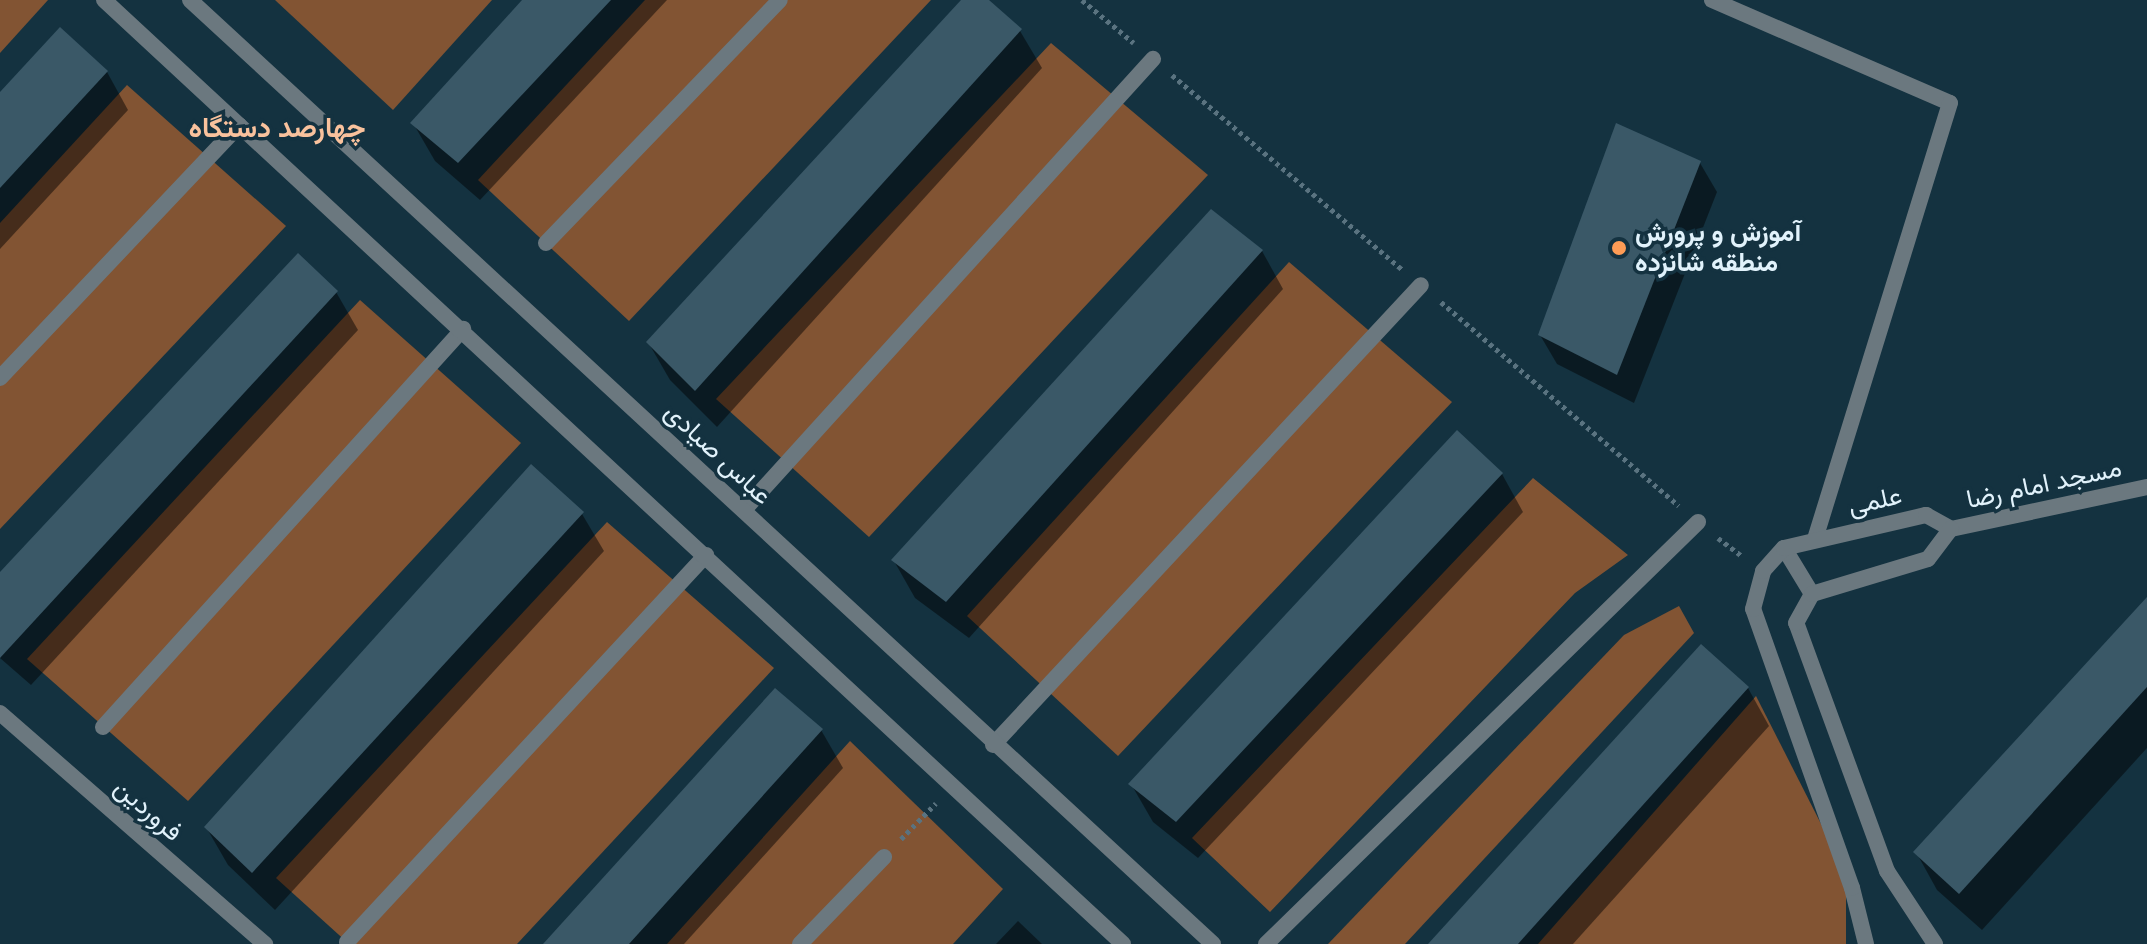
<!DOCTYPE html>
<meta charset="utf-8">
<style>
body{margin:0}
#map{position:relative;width:2147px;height:944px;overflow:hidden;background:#143240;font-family:"Times New Roman",Vazirmatn,serif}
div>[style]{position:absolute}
.forest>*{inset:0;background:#825433}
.shadow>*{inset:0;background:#0007}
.building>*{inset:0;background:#3a5867}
.path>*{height:5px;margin-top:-2.5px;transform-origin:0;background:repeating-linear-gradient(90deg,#5a7380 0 4px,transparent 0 8px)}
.minor>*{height:16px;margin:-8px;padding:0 8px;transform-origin:8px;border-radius:8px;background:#6b787f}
.tertiary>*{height:16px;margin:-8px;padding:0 8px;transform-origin:8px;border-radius:8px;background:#6b787f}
.dots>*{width:22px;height:22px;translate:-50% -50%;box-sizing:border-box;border:4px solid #143240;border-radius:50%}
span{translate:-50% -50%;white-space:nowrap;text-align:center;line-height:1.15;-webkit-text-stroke:7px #143240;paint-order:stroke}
.poi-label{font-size:26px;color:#e1f2fb;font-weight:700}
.left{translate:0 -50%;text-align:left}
.street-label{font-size:26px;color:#e1f2fb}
.neighbourhood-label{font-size:28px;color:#f9c29d;font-weight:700}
</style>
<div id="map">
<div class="forest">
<i style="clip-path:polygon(0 0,48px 0,0 53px)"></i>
<i style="clip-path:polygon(275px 0,492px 0,393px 110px)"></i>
<i style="clip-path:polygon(645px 0,931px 0,629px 321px,478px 180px)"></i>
<i style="clip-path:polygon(1051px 43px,1208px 175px,869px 537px,716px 399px)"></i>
<i style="clip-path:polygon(127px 85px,286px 226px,0 529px,0 223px)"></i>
<i style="clip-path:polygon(1289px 262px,1452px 402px,1118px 756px,967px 616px)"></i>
<i style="clip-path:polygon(360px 300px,521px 443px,188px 801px,27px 659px)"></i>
<i style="clip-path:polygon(1533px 478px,1628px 555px,1575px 593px,1270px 912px,1192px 838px)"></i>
<i style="clip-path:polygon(607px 522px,774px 668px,517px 944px,349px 944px,276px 878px)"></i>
<i style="clip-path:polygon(1679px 606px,1694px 633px,1405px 944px,1328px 944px,1624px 635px)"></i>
<i style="clip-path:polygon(1756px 696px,1846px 873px,1846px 944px,1538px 944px)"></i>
<i style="clip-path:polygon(850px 741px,1003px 889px,953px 944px,667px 944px)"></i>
</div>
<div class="shadow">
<i style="clip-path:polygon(525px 0,667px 0,480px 200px,435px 161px,413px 123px)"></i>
<i style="clip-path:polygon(964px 0,986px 0,1020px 31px,1042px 68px,717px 427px,670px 380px,648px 342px)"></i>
<i style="clip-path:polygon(107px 72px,128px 110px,0 249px,0 95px)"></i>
<i style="clip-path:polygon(1700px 163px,1717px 192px,1634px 403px,1557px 364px,1540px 335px)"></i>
<i style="clip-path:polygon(1262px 251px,1283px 289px,969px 638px,915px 598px,894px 561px)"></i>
<i style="clip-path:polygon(336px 292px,358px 330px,31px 685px,0 658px,0 575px)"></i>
<i style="clip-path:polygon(1502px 474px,1523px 512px,1198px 858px,1153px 822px,1131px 784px)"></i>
<i style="clip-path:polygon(582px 514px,604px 551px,275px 910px,228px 865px,206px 827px)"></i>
<i style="clip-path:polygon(2147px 600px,2147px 748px,1982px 930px,1937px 890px,1916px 852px)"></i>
<i style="clip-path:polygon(1748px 688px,1769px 726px,1573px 944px,1430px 944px)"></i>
<i style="clip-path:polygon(821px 730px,843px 768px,684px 944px,545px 944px)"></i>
<i style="clip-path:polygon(1018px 921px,1042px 944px,996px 944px)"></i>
</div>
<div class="building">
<i style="clip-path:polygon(522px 0,611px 0,458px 163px,410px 123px)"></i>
<i style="clip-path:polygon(961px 0,989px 0,1022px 29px,695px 391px,646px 342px)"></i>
<i style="clip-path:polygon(60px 27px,108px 71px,0 188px,0 92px)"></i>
<i style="clip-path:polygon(1616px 123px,1701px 161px,1617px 375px,1538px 335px)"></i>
<i style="clip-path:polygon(1211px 209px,1263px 250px,946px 602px,891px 560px)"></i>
<i style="clip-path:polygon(298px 253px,338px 291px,0 658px,0 572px)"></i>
<i style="clip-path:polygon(1457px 430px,1503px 473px,1176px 822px,1128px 784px)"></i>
<i style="clip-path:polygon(531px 464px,584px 512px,252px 873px,204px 827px)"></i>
<i style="clip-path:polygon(2147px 597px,2147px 687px,1959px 894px,1913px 852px)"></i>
<i style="clip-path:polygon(1701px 644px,1749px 687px,1518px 944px,1428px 944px)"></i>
<i style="clip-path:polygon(775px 688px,823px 729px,629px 944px,543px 944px)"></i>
</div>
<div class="path">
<i style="left:1082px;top:0;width:67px;rotate:39.6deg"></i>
<i style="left:1172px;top:75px;width:302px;rotate:40.2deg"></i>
<i style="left:1441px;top:302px;width:313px;rotate:40.6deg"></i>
<i style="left:1718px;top:538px;width:30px;rotate:37deg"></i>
<i style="left:901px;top:839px;width:50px;rotate:-45.8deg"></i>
</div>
<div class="minor">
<i style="left:1712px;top:0;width:259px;rotate:23.4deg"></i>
<i style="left:1950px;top:103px;width:455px;rotate:107.2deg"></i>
<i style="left:546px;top:243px;width:337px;rotate:-46.1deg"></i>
<i style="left:0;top:378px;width:348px;rotate:-46.6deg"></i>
<i style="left:744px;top:510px;width:609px;rotate:-47.8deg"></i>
<i style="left:103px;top:727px;width:537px;rotate:-47.87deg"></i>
<i style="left:993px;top:745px;width:628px;rotate:-47.06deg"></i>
<i style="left:347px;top:942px;width:528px;rotate:-47.15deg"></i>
<i style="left:800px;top:944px;width:121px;rotate:-46deg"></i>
<i style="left:1266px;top:944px;width:604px;rotate:-44.33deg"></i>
</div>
<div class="tertiary">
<i style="left:104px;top:0;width:1389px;rotate:42.81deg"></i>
<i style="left:190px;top:0;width:1392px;rotate:42.7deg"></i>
<i style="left:1951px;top:529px;width:200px;rotate:-12.1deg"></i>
<i style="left:1784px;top:548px;width:54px;rotate:58.7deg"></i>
<i style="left:0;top:713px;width:352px;rotate:41.1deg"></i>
<i style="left:1866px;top:944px;width:58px;rotate:-104deg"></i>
<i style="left:1852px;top:888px;width:296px;rotate:-109.5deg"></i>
<i style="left:1753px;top:609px;width:39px;rotate:-75deg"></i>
<i style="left:1763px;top:571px;width:31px;rotate:-48deg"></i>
<i style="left:1784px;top:548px;width:146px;rotate:-13.1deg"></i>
<i style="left:1926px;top:515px;width:29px;rotate:29deg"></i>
<i style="left:1935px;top:944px;width:87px;rotate:-123.3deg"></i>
<i style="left:1887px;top:871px;width:264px;rotate:-110.1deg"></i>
<i style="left:1796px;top:623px;width:33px;rotate:-61deg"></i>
<i style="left:1812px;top:594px;width:121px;rotate:-16.8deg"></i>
<i style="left:1928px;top:559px;width:38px;rotate:-53deg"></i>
</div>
<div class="dots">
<i style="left:1619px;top:248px;background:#fd9c56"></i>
</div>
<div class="poi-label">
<span class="left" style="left:1635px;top:248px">آموزش و پرورش<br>منطقه شانزده</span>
</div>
<div class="street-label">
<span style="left:718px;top:454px;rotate:43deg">عباس صیادی</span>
<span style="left:2044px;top:484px;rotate:-12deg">مسجد امام رضا</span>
<span style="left:1875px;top:501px;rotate:-12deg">علمی</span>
<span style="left:148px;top:810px;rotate:41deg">فروردین</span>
</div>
<div class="neighbourhood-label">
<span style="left:277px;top:128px">چهارصد دستگاه</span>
</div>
</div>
